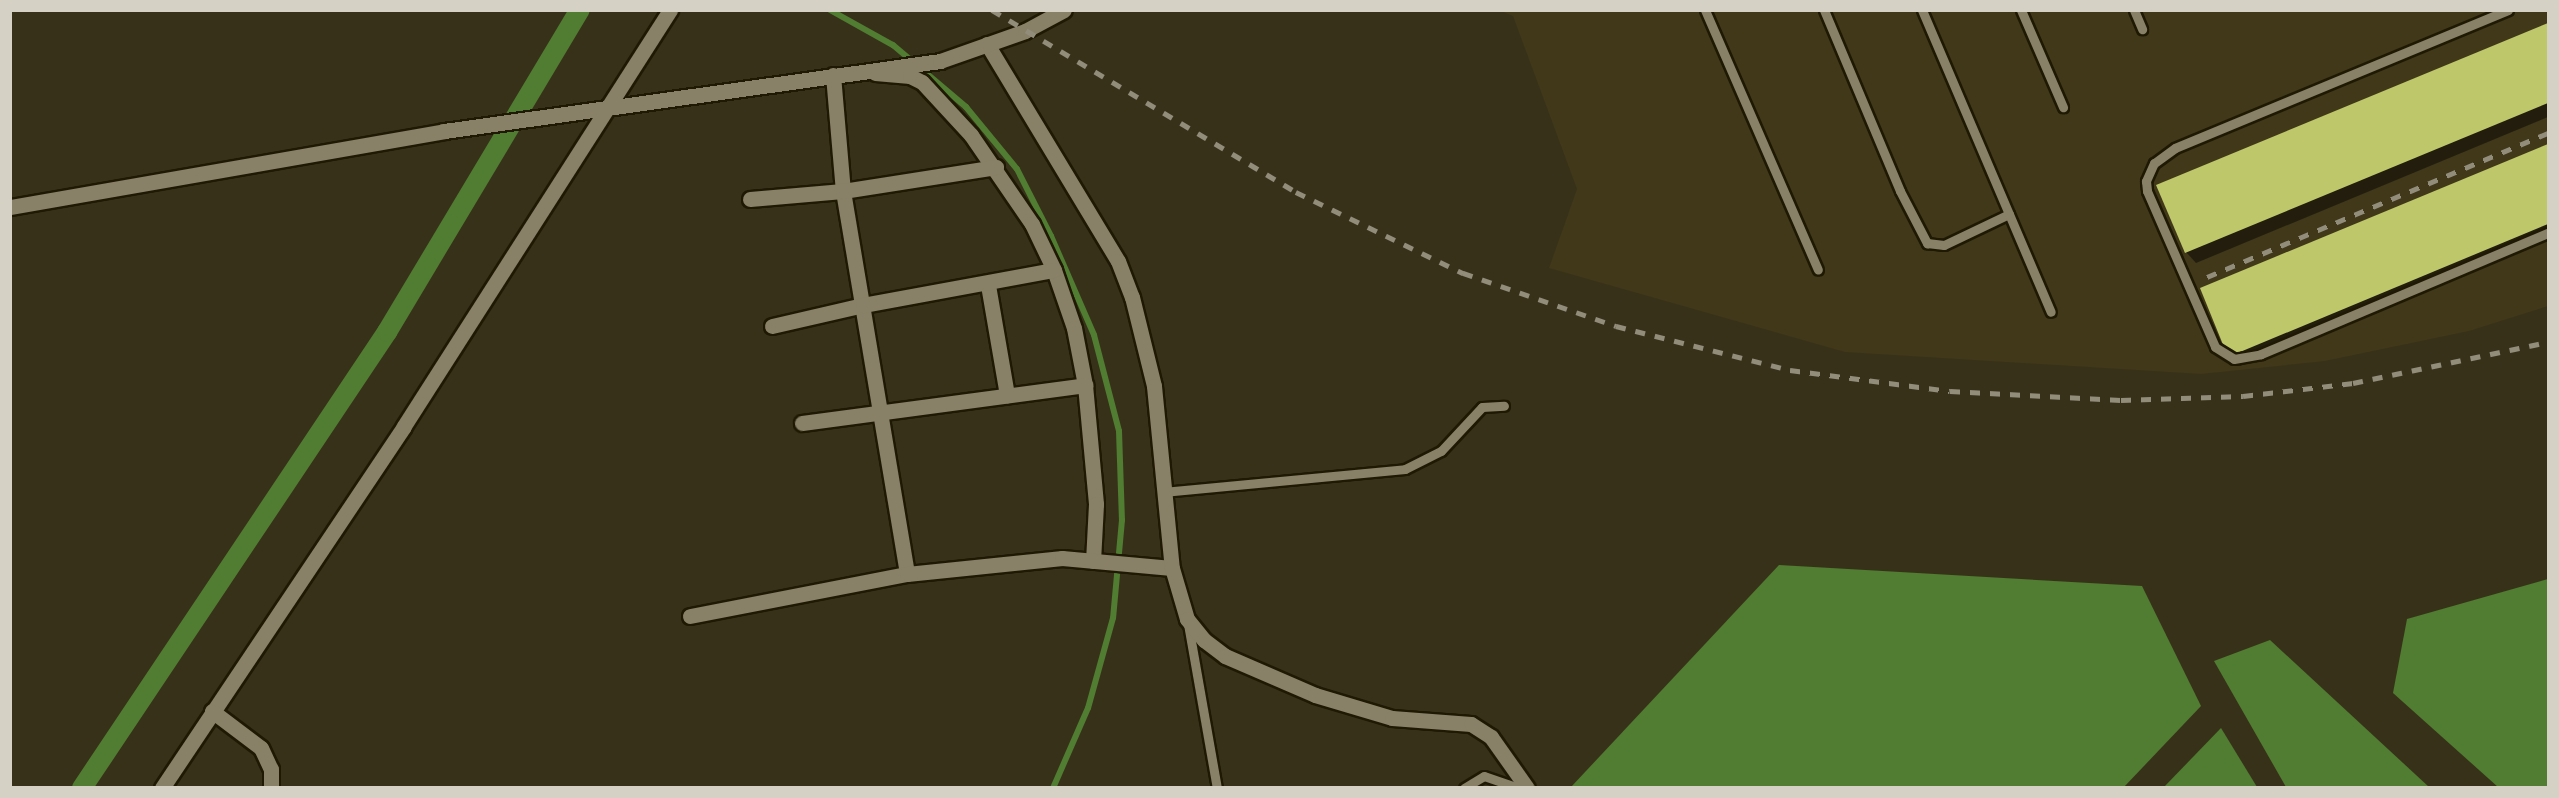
<!DOCTYPE html>
<style>
body{margin:0}
#map{position:relative;width:2559px;height:798px;overflow:hidden;background:#38311a;font-family:Commissioner,sans-serif}
div>[style]{position:absolute}
.built>*{inset:0;background:#41381a}
.water>*{inset:0;background:#507d31}
.shadow>*{inset:0;background:#0007}
.stream>*{height:6px;margin:-3px;padding:0 3px;transform-origin:3px;border-radius:3px;background:#507d31}
.canal>*{height:20px;margin:-10px;padding:0 10px;transform-origin:10px;border-radius:10px;background:#507d31}
.building>*{inset:0;background:#bec76a}
.roads{filter:drop-shadow(2px 0 #1f1903) drop-shadow(-2px 0 #1f1903) drop-shadow(0 2px #1f1903) drop-shadow(0 -2px #1f1903)}
.lane>*{height:9px;margin:-4.5px;padding:0 4.5px;transform-origin:4.5px;border-radius:4.5px;background:#888067}
.street>*{height:15px;margin:-7.5px;padding:0 7.5px;transform-origin:7.5px;border-radius:7.5px;background:#888067}
.secondary>*{height:15px;margin:-7.5px;padding:0 7.5px;transform-origin:7.5px;border-radius:7.5px;background:#888067}
.rail>*{height:4.5px;margin-top:-2.25px;transform-origin:0;background:repeating-linear-gradient(90deg,#928d7b 0 10px,transparent 0 20px)}
span{translate:-50% -50%;white-space:nowrap;text-align:center;line-height:1.15;-webkit-text-stroke:6px #1c190f;paint-order:stroke}
.frame{position:absolute;inset:0;border:12px solid #d5d1c4;pointer-events:none}
</style>
<div id="map">
<div class="built">
<i style="clip-path:polygon(1501px 11px,2548px 11px,2548px 306px,2469px 331px,2325px 361px,2201px 374px,1845px 352px,1549px 268px,1577px 189px,1513px 16px)"></i>
</div>
<div class="water">
<i style="clip-path:polygon(1779px 565px,2142px 586px,2201px 706px,2124px 787px,1571px 787px)"></i>
<i style="clip-path:polygon(2548px 579px,2548px 787px,2498px 787px,2393px 693px,2407px 619px)"></i>
<i style="clip-path:polygon(2270px 640px,2429px 787px,2286px 787px,2214px 661px)"></i>
<i style="clip-path:polygon(2221px 728px,2257px 787px,2164px 787px)"></i>
</div>
<div class="shadow">
<i style="clip-path:polygon(2548px 24px,2548px 117px,2196px 263px,2186px 252px,2158px 186px)"></i>
<i style="clip-path:polygon(2548px 145px,2548px 238px,2240px 366px,2230px 356px,2202px 289px)"></i>
</div>
<div class="stream">
<i style="left:830px;top:10px;width:72px;rotate:29.1deg"></i>
<i style="left:893px;top:45px;width:96px;rotate:40.3deg"></i>
<i style="left:966px;top:107px;width:80px;rotate:50.6deg"></i>
<i style="left:1017px;top:169px;width:75px;rotate:63.1deg"></i>
<i style="left:1051px;top:236px;width:108px;rotate:66.5deg"></i>
<i style="left:1094px;top:335px;width:99px;rotate:75.4deg"></i>
<i style="left:1119px;top:431px;width:89px;rotate:88.1deg"></i>
<i style="left:1122px;top:520px;width:98px;rotate:95.2deg"></i>
<i style="left:1113px;top:618px;width:93px;rotate:105.5deg"></i>
<i style="left:1088px;top:708px;width:87px;rotate:113.6deg"></i>
</div>
<div class="canal">
<i style="left:82px;top:788px;width:549px;rotate:-56.22deg"></i>
<i style="left:387px;top:332px;width:375px;rotate:-59.1deg"></i>
</div>
<div class="building">
<i style="clip-path:polygon(2548px 23px,2548px 103px,2185px 253px,2156px 185px)"></i>
<i style="clip-path:polygon(2548px 144px,2548px 224px,2228px 357px,2200px 288px)"></i>
</div>
<div class="roads">
<div class="lane">
<i style="left:1705px;top:10px;width:283px;rotate:66.5deg"></i>
<i style="left:1824px;top:10px;width:196px;rotate:67.2deg"></i>
<i style="left:1900px;top:191px;width:59px;rotate:62.6deg"></i>
<i style="left:1927px;top:243px;width:17px;rotate:7deg"></i>
<i style="left:1944px;top:245px;width:72px;rotate:-25.5deg"></i>
<i style="left:1922px;top:10px;width:328px;rotate:66.9deg"></i>
<i style="left:2021px;top:10px;width:106px;rotate:66.6deg"></i>
<i style="left:2134px;top:10px;width:21px;rotate:67deg"></i>
<i style="left:2508px;top:10px;width:360px;rotate:157.5deg"></i>
<i style="left:2175px;top:148px;width:26px;rotate:144deg"></i>
<i style="left:2154px;top:163px;width:20px;rotate:114deg"></i>
<i style="left:2146px;top:181px;width:10px;rotate:84deg"></i>
<i style="left:2147px;top:191px;width:170px;rotate:66.4deg"></i>
<i style="left:2215px;top:347px;width:22px;rotate:32deg"></i>
<i style="left:2234px;top:359px;width:27px;rotate:-10deg"></i>
<i style="left:2261px;top:354px;width:311px;rotate:-22.9deg"></i>
<i style="left:1163px;top:492px;width:243px;rotate:-5.4deg"></i>
<i style="left:1405px;top:469px;width:40px;rotate:-26.6deg"></i>
<i style="left:1441px;top:451px;width:60px;rotate:-47deg"></i>
<i style="left:1482px;top:407px;width:22px;rotate:-3deg"></i>
<i style="left:1188px;top:624px;width:167px;rotate:80deg"></i>
<i style="left:1464px;top:788px;width:23px;rotate:-31deg"></i>
<i style="left:1484px;top:776px;width:36px;rotate:19deg"></i>
</div>
<div class="street">
<i style="left:875px;top:73px;width:35px;rotate:5deg"></i>
<i style="left:910px;top:76px;width:13px;rotate:27deg"></i>
<i style="left:922px;top:82px;width:72px;rotate:47.2deg"></i>
<i style="left:971px;top:135px;width:108px;rotate:55.6deg"></i>
<i style="left:1032px;top:224px;width:51px;rotate:64.4deg"></i>
<i style="left:1054px;top:270px;width:61px;rotate:71deg"></i>
<i style="left:1074px;top:328px;width:58px;rotate:79.1deg"></i>
<i style="left:1085px;top:385px;width:120px;rotate:84.7deg"></i>
<i style="left:1096px;top:504px;width:57px;rotate:93deg"></i>
<i style="left:833px;top:75px;width:116px;rotate:85.1deg"></i>
<i style="left:843px;top:191px;width:388px;rotate:80.5deg"></i>
<i style="left:750px;top:199px;width:93px;rotate:-4.9deg"></i>
<i style="left:843px;top:191px;width:155px;rotate:-8.9deg"></i>
<i style="left:988px;top:285px;width:112px;rotate:80.2deg"></i>
<i style="left:772px;top:326px;width:93px;rotate:-13deg"></i>
<i style="left:863px;top:305px;width:194px;rotate:-10.4deg"></i>
<i style="left:802px;top:423px;width:286px;rotate:-7.6deg"></i>
<i style="left:690px;top:616px;width:221px;rotate:-11deg"></i>
<i style="left:907px;top:574px;width:156px;rotate:-5.9deg"></i>
<i style="left:1062px;top:558px;width:110px;rotate:5.2deg"></i>
<i style="left:212px;top:711px;width:61px;rotate:37.1deg"></i>
<i style="left:261px;top:748px;width:23px;rotate:65deg"></i>
<i style="left:271px;top:769px;width:19px;rotate:90deg"></i>
</div>
<div class="secondary">
<i style="left:987px;top:44px;width:253px;rotate:58.9deg"></i>
<i style="left:1118px;top:261px;width:39px;rotate:69deg"></i>
<i style="left:1132px;top:297px;width:92px;rotate:76.1deg"></i>
<i style="left:1154px;top:386px;width:183px;rotate:84.4deg"></i>
<i style="left:1172px;top:568px;width:53px;rotate:73.6deg"></i>
<i style="left:1187px;top:619px;width:27px;rotate:51deg"></i>
<i style="left:1204px;top:640px;width:26px;rotate:37deg"></i>
<i style="left:1225px;top:656px;width:98px;rotate:23.4deg"></i>
<i style="left:1315px;top:695px;width:80px;rotate:16.6deg"></i>
<i style="left:1392px;top:718px;width:79px;rotate:4.3deg"></i>
<i style="left:1471px;top:724px;width:24px;rotate:33deg"></i>
<i style="left:1491px;top:737px;width:62px;rotate:54.8deg"></i>
<i style="left:10px;top:207px;width:441px;rotate:-9.9deg"></i>
<i style="left:444px;top:131px;width:501px;rotate:-8.03deg"></i>
<i style="left:940px;top:61px;width:90px;rotate:-19.4deg"></i>
<i style="left:1025px;top:31px;width:44px;rotate:-28.3deg"></i>
<i style="left:162px;top:788px;width:435px;rotate:-56.2deg"></i>
<i style="left:404px;top:426px;width:494px;rotate:-57.4deg"></i>
</div>
</div>
<div class="rail">
<i style="left:992px;top:10px;width:354px;rotate:30.9deg"></i>
<i style="left:1296px;top:192px;width:186px;rotate:25.9deg"></i>
<i style="left:1463px;top:273px;width:162px;rotate:19.1deg"></i>
<i style="left:1616px;top:326px;width:179px;rotate:14.2deg"></i>
<i style="left:1790px;top:370px;width:161px;rotate:7.5deg"></i>
<i style="left:1950px;top:391px;width:171px;rotate:3deg"></i>
<i style="left:2121px;top:400px;width:122px;rotate:-1.9deg"></i>
<i style="left:2243px;top:396px;width:111px;rotate:-6.7deg"></i>
<i style="left:2353px;top:383px;width:199px;rotate:-11.9deg"></i>
<i style="left:2207px;top:277px;width:370px;rotate:-22.9deg"></i>
</div>
<div class="frame"></div>
</div>
